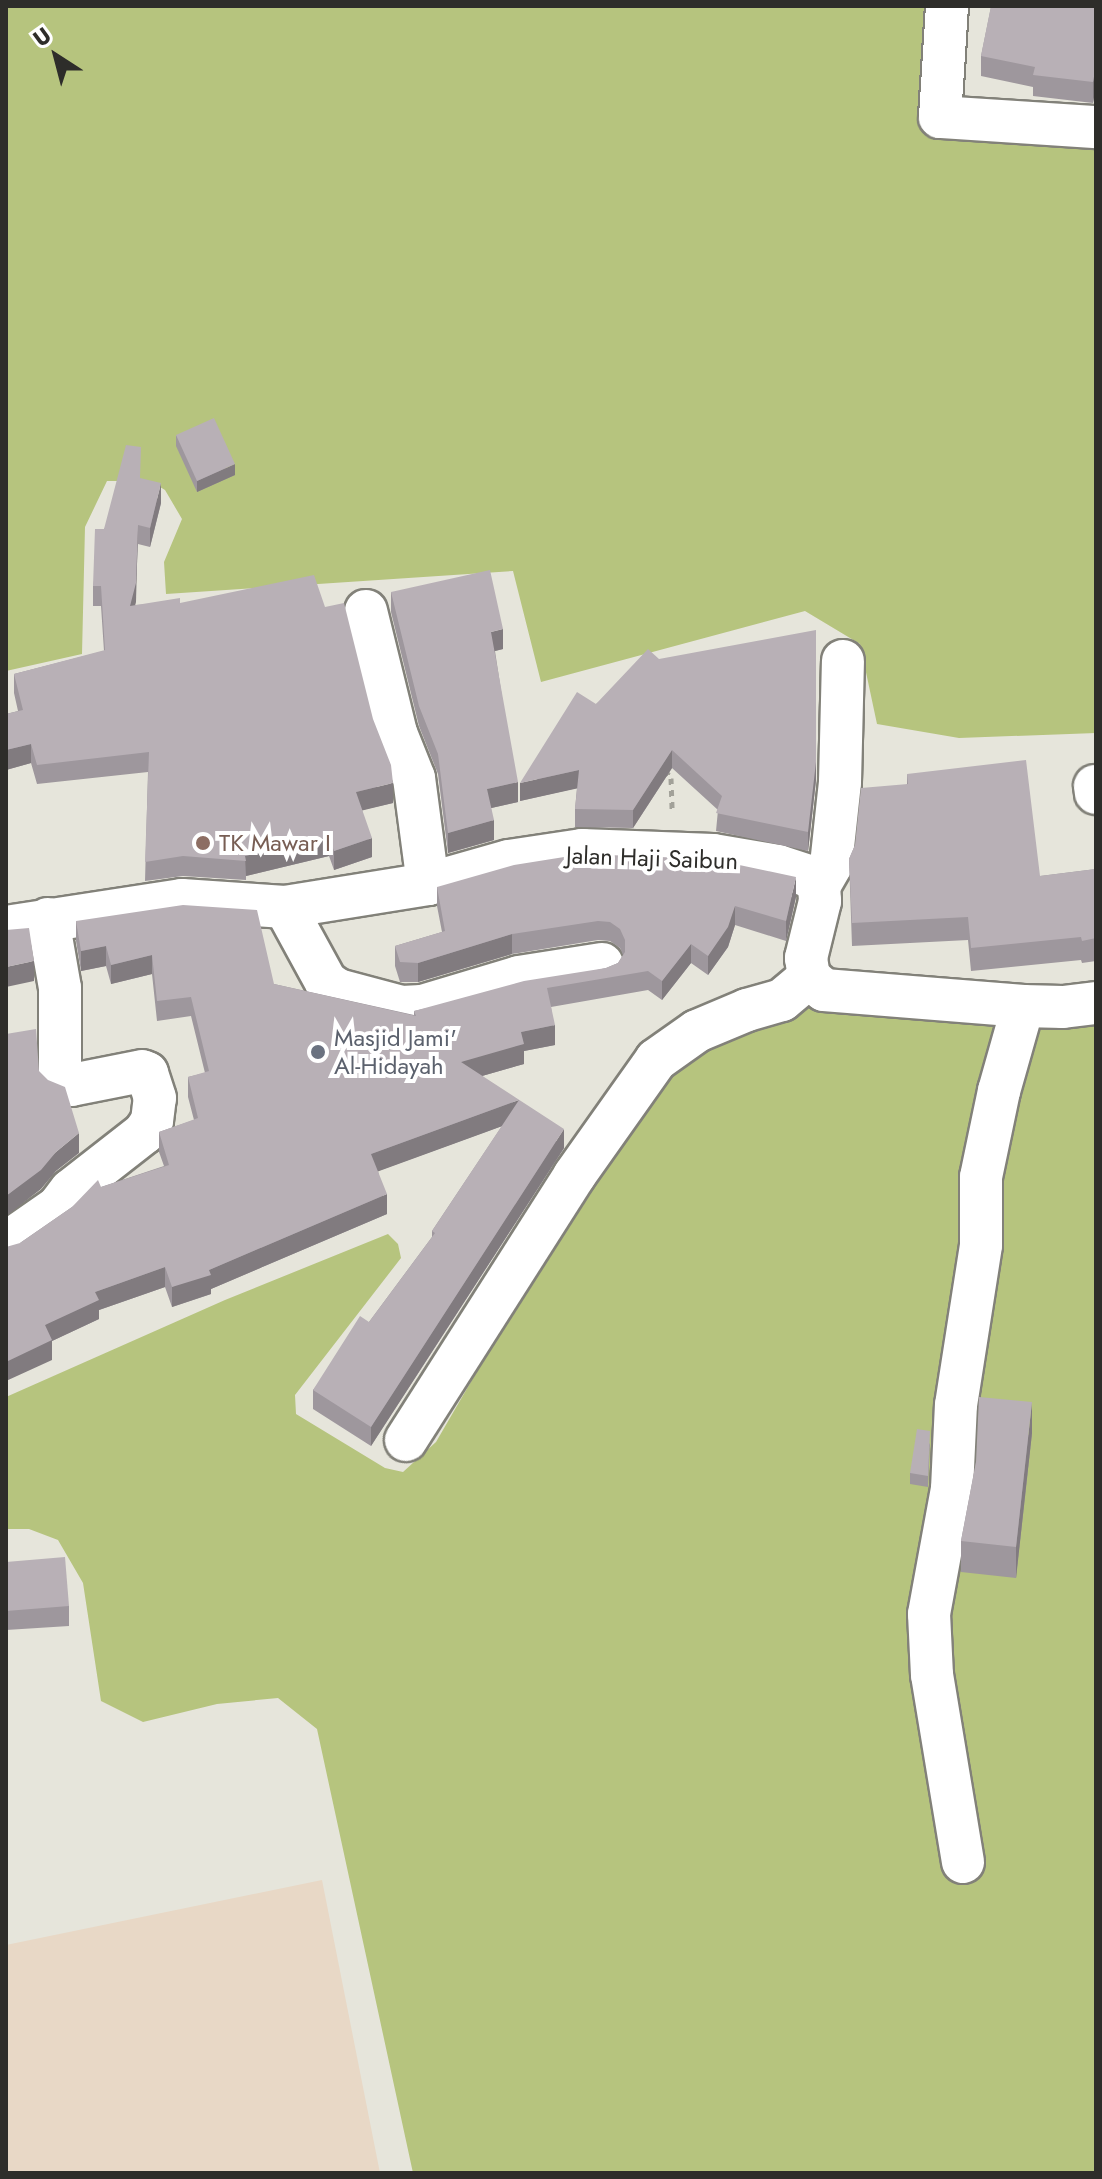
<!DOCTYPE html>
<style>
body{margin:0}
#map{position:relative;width:1102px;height:2179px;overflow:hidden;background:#e6e5db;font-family:Jost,sans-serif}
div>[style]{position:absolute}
.industrial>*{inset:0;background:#e8d8c6}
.green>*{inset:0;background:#b6c47e}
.path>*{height:5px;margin-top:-2.5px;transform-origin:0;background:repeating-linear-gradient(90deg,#a2a199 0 6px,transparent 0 12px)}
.roads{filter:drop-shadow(2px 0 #828179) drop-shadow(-2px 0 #828179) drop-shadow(0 2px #828179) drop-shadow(0 -2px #828179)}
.minor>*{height:42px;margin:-21px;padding:0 21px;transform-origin:21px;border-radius:21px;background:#fff}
.wall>*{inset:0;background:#9e979d}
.shaded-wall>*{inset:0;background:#817b7f}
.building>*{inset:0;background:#b8b0b6}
.dots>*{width:22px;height:22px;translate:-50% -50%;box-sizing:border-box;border:4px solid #fff;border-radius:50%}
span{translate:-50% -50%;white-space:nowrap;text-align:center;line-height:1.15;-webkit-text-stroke:8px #fff;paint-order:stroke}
.education-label{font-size:24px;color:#785e54}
.left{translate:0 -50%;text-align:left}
.street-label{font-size:24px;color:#2e2d2a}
.worship-label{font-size:24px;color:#5b616d}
.frame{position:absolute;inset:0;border:8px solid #2e2d2a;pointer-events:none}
.north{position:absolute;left:16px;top:16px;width:80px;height:80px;-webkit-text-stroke:6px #fff;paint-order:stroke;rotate:324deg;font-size:22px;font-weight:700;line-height:32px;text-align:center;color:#2e2d2a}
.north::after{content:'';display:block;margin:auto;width:28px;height:36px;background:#2e2d2a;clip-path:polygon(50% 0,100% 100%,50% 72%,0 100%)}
</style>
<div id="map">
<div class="industrial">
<i style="clip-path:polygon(322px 1880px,380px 2173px,6px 2173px,6px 1945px)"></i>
</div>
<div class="green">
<i style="clip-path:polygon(6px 6px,939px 6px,937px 118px,1096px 130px,1096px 733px,959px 738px,877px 724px,860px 644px,805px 611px,541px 682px,513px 571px,166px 594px,164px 562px,182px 519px,165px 490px,150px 481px,107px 481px,85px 527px,82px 654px,6px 671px)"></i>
<i style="clip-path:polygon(806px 1008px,1004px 1011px,1076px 1027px,1096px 1020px,1096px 2173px,413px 2173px,317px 1729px,278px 1698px,217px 1704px,143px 1722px,101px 1701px,83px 1583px,58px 1540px,29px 1529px,6px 1529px,6px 1397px,225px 1300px,388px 1234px,398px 1244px,401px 1258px,295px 1395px,296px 1414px,385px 1468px,403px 1472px,436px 1442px,655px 1065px)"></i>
</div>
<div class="path">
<i style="left:665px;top:770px;width:10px;rotate:53deg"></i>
<i style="left:671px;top:778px;width:32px;rotate:88deg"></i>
</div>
<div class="roads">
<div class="minor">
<i style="left:947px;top:6px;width:111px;rotate:93.6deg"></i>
<i style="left:940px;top:117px;width:156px;rotate:3.7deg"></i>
<i style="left:366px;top:611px;width:126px;rotate:76.2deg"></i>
<i style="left:396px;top:733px;width:48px;rotate:68.2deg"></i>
<i style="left:414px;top:778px;width:107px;rotate:82.5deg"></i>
<i style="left:1095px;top:786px;width:7px;rotate:82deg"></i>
<i style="left:819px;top:886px;width:24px;rotate:-60deg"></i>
<i style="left:831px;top:865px;width:83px;rotate:-83.8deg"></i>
<i style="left:840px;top:782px;width:121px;rotate:-88.6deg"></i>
<i style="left:285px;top:907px;width:85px;rotate:61.3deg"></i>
<i style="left:326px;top:982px;width:14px;rotate:34deg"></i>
<i style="left:338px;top:990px;width:66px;rotate:14.9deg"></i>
<i style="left:402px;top:1007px;width:20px;rotate:-3deg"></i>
<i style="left:422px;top:1006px;width:101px;rotate:-16.6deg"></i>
<i style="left:519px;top:977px;width:84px;rotate:-8.9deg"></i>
<i style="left:6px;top:927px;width:178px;rotate:-8.7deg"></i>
<i style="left:182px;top:900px;width:103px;rotate:3.9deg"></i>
<i style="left:285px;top:907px;width:145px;rotate:-9.1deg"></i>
<i style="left:428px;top:884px;width:84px;rotate:-15.9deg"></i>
<i style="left:509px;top:861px;width:74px;rotate:-8.6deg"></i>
<i style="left:582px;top:850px;width:131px;rotate:2.2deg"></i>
<i style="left:713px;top:855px;width:66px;rotate:9.6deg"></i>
<i style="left:778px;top:866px;width:33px;rotate:18deg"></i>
<i style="left:809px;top:876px;width:14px;rotate:45deg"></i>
<i style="left:819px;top:886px;width:15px;rotate:86deg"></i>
<i style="left:820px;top:901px;width:59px;rotate:103.8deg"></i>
<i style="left:806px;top:958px;width:19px;rotate:81deg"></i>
<i style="left:809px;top:977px;width:20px;rotate:41deg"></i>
<i style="left:824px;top:990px;width:200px;rotate:4.6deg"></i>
<i style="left:1023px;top:1006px;width:40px;rotate:1.4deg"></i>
<i style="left:1063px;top:1007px;width:33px;rotate:-7deg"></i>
<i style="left:6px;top:1243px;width:63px;rotate:-34.7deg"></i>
<i style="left:58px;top:1207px;width:21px;rotate:-53deg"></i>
<i style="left:71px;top:1190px;width:93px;rotate:-38deg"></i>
<i style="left:144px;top:1133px;width:14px;rotate:-56deg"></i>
<i style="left:152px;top:1121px;width:23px;rotate:-83deg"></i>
<i style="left:155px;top:1098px;width:26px;rotate:-108deg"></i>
<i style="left:147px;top:1073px;width:5px;rotate:-158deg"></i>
<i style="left:142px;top:1071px;width:72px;rotate:168.8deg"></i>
<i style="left:71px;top:1085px;width:13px;rotate:-151deg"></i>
<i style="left:60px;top:1079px;width:91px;rotate:-90deg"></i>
<i style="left:60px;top:988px;width:70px;rotate:-99.9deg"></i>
<i style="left:406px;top:1440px;width:313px;rotate:-57.5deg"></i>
<i style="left:574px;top:1176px;width:142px;rotate:-54.7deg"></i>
<i style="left:656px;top:1060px;width:50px;rotate:-35.3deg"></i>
<i style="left:697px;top:1031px;width:54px;rotate:-22.8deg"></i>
<i style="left:747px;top:1010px;width:36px;rotate:-16deg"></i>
<i style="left:782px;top:1000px;width:35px;rotate:-40deg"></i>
<i style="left:963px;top:1862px;width:190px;rotate:-99.4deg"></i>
<i style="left:932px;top:1675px;width:61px;rotate:-92.8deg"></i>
<i style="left:929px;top:1614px;width:127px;rotate:-79.6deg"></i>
<i style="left:952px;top:1489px;width:84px;rotate:-87.3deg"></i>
<i style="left:956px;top:1405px;width:162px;rotate:-81.1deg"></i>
<i style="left:981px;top:1245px;width:68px;rotate:-90deg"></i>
<i style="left:981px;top:1177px;width:88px;rotate:-78.2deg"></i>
<i style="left:999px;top:1091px;width:88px;rotate:-74.2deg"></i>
</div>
</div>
<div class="wall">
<i style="clip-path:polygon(971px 6px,1096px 6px,1096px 85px,1093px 103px,1033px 96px,1033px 87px,981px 76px,981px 56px,991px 7px)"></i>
<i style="clip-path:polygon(176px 435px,235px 475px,197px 492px,176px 446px)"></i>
<i style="clip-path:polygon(140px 478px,161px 503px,150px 547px,138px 544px,135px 605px,180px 603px,393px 803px,362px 810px,372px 857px,334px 870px,329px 856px,246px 876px,246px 880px,183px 876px,145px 881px,148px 772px,37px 784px,31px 763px,6px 770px,6px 714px,18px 711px,14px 693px,14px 674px,104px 651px,101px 606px,93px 606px,93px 586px,104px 529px)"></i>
<i style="clip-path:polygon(391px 592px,503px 649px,495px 651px,518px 802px,491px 808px,494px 840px,448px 853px,438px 774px,419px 726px,391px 612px)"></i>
<i style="clip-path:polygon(659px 659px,816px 780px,808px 851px,716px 831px,718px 810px,672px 768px,633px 828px,575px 827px,575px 809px,577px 788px,520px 801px,596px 704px)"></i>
<i style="clip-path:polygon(907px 774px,1040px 876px,1096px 869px,1096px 961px,1082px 963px,1081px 960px,971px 971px,968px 940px,852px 946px,849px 859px,855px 845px,907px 784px)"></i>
<i style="clip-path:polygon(437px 887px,796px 897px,786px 941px,735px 925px,728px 947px,708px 975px,691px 963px,662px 1000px,648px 990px,551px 1007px,555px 1045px,524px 1051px,524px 1064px,482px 1076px,564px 1148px,371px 1446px,313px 1409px,313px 1390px,369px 1322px,432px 1237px,432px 1231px,502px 1126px,378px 1171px,387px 1214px,211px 1289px,211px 1294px,172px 1307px,165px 1287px,99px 1310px,99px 1319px,52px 1341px,52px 1360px,20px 1243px,101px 1187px,164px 1166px,159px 1152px,159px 1132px,194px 1120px,188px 1097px,188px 1077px,205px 1073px,191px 1016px,157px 1021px,152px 974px,111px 984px,106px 966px,81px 971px,76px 941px,76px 921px,274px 984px,414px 1015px,414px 1011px,606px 968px,618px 963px,623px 955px,620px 948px,610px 941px,598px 940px,512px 954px,418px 982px,400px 982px,395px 966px,395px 946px,442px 932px,437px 906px)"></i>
<i style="clip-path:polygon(1032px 1433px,1016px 1578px,961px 1572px,961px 1541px,976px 1462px)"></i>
<i style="clip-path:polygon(930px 1443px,928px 1487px,910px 1484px,910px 1473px)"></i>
<i style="clip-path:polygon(6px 1562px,69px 1606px,69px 1626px,6px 1630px)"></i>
</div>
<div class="shaded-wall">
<i style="clip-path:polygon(1096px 65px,1096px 85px,1093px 103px,1093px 82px)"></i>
<i style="clip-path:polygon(235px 464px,235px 475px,197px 492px,197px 481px)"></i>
<i style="clip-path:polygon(161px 483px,161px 503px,150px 547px,150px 528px)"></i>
<i style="clip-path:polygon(138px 525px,136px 602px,130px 625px,130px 606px)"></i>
<i style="clip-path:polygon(503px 629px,503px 649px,491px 652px,491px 632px)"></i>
<i style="clip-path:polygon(816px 648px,816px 780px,808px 851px,808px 832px)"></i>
<i style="clip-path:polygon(31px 744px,31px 763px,6px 770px,6px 750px)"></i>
<i style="clip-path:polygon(672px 750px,672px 768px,633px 828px,633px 810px)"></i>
<i style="clip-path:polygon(579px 770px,579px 788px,520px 801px,520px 783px)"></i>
<i style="clip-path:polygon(518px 782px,518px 802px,487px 809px,487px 789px)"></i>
<i style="clip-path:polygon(393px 783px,393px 803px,356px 812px,356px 792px)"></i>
<i style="clip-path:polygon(494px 820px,494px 840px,448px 853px,448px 833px)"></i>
<i style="clip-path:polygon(329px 837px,329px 856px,246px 876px,245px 856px)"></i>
<i style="clip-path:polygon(372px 838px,372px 857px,334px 870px,334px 851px)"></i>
<i style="clip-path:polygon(796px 877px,796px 897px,786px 941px,786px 921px)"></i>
<i style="clip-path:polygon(735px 906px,735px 925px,728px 947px,708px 975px,708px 956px)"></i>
<i style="clip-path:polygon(512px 934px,512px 954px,418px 982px,418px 963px)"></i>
<i style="clip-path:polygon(691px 944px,691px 963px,662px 1000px,662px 981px)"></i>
<i style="clip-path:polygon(106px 946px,106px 966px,81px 971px,81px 951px)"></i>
<i style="clip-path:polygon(152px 955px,152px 974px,111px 984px,111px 965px)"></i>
<i style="clip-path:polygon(34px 961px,34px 981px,6px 987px,6px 967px)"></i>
<i style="clip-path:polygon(555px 1025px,555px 1045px,524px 1051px,524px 1064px,461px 1082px,461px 1062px,521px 1032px)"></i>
<i style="clip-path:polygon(519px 1100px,519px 1120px,371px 1174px,371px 1154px)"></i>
<i style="clip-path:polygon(564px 1129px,564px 1148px,371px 1446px,371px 1427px)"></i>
<i style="clip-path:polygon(79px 1133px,79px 1153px,56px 1171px,41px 1189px,6px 1216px,6px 1196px,56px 1152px)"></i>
<i style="clip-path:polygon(387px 1194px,387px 1214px,211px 1289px,211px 1294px,172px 1307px,172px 1287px,209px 1270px)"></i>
<i style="clip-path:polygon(165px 1267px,165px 1287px,99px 1310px,99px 1319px,52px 1341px,52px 1360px,6px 1381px,6px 1362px,45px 1325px,95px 1292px)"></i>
<i style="clip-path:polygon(1032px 1402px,1032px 1433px,1016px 1578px,1016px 1547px)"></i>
</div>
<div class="building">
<i style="clip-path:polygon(991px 6px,1096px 6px,1096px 65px,1093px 82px,1033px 75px,1035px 67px,981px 56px)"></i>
<i style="clip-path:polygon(214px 418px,235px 464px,197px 481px,176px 435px)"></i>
<i style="clip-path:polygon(126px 445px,141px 447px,140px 478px,161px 483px,150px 528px,138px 525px,136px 583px,130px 606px,180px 598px,180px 603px,314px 575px,325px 607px,344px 603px,373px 719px,391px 765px,393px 783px,356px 792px,372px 838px,334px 851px,329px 837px,245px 856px,246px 861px,183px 856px,145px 862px,149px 752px,37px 765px,31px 744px,6px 750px,6px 714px,23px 710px,14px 674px,105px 650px,101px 586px,93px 586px,95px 529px,104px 529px)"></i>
<i style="clip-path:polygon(490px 570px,503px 629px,491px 632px,518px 782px,487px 789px,494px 820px,448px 833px,438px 754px,419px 706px,391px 592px)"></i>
<i style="clip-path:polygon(816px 630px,816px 762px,808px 832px,716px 813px,722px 796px,672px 750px,633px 810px,575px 809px,579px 770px,520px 783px,577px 692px,596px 704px,648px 649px,659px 659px)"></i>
<i style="clip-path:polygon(1026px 760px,1040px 876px,1096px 869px,1096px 938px,1082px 941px,1081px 937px,971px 948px,968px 917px,852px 923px,849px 859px,855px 845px,861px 788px,908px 784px,907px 774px)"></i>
<i style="clip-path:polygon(583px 854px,711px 859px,796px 877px,786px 921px,735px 906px,728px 927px,708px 956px,691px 944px,662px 981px,648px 971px,547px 988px,555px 1025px,521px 1032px,524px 1044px,461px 1062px,564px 1129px,371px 1427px,313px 1390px,360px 1316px,369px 1322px,435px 1233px,432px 1231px,519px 1100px,371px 1154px,387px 1194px,209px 1270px,211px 1275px,172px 1287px,165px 1267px,95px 1292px,99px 1300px,45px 1325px,52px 1340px,6px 1362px,6px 1247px,20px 1243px,72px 1207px,98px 1180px,101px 1187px,169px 1165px,159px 1132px,198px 1118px,188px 1077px,209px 1071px,191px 997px,157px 1001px,152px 955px,111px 965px,106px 946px,81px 951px,76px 921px,183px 905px,257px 910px,274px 984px,416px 1016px,414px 1011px,524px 981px,606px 968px,618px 963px,625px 952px,625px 940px,620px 929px,610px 922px,598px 921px,512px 934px,418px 963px,400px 962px,395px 946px,445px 931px,437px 887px,514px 865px)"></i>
<i style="clip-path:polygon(29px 928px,34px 961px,6px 967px,6px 930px)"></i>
<i style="clip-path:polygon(36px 1029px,39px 1071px,48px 1080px,65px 1087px,79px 1133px,56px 1152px,41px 1170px,6px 1196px,6px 1034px)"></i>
<i style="clip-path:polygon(979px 1397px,1032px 1402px,1016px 1547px,961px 1541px,976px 1462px)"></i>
<i style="clip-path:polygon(917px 1429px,930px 1431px,928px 1476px,910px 1473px)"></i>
<i style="clip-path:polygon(65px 1557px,69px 1606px,6px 1611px,6px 1562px)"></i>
</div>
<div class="dots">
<i style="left:203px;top:843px;background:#8d6e63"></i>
<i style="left:318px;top:1052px;background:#6b7280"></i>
</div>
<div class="education-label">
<span class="left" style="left:219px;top:843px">TK Mawar I</span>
</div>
<div class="street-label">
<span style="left:652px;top:858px;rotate:2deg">Jalan Haji Saibun</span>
</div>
<div class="worship-label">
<span class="left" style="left:334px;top:1052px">Masjid Jami'<br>Al-Hidayah</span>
</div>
<div class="frame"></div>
<div class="north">U</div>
</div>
